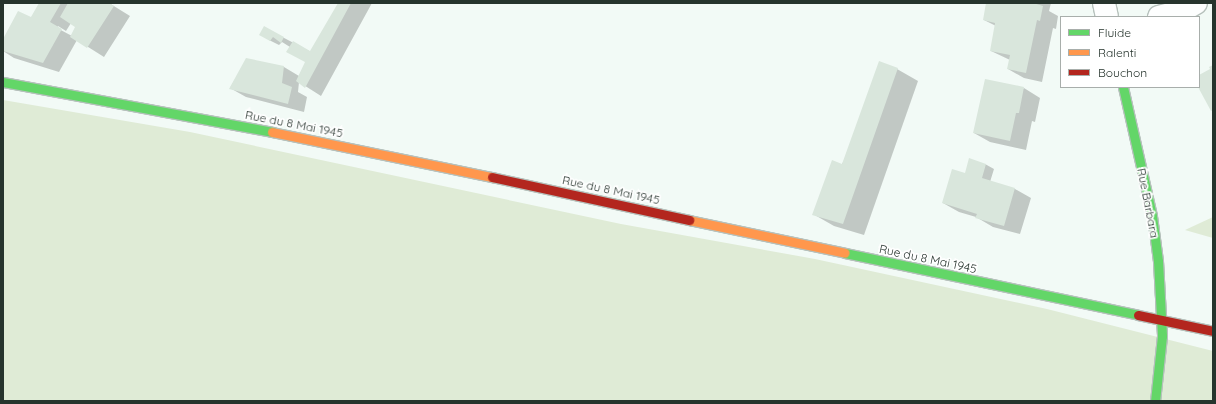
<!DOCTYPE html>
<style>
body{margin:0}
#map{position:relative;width:1216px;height:404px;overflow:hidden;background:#f2faf6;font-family:Quicksand,sans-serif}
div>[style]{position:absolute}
.green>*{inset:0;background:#dfebd6}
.shadow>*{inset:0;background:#0003}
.building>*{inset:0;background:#d9e6dc}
.roads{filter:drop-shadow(1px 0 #b6c1bc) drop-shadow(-1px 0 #b6c1bc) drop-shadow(0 1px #b6c1bc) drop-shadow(0 -1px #b6c1bc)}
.street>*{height:22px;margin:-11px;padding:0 11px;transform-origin:11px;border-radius:11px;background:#fdfefe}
.fast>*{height:9px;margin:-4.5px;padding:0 4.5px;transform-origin:4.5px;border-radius:4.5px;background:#63d668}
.slow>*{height:9px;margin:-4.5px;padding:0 4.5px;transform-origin:4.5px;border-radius:4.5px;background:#ff974d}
.jam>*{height:9px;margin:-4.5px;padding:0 4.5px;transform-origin:4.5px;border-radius:4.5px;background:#b3261e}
span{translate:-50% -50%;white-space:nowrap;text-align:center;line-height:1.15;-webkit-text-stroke:3.5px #fff;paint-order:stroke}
.street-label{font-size:12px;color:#26342d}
.frame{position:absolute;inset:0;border:4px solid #26342d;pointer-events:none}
.legend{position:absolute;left:1060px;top:16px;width:140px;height:72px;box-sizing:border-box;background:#fff;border:1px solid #a8aeab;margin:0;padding:5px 7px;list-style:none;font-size:12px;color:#26342d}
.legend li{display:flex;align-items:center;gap:8px;height:20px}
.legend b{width:20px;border:1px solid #a8aeab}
</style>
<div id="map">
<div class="green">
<i style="clip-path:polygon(3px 100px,190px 132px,621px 224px,815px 259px,1047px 309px,1213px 351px,1213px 401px,3px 401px)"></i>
<i style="clip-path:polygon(1213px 217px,1213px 238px,1185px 230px)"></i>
</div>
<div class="shadow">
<i style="clip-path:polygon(evenodd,40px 3px,109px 3px,130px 16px,104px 57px,77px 40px,59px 72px,14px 58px,3px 51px,3px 41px,31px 18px,40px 3px,71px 23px,76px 27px,72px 36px,57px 28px,58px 26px,66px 31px,71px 23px)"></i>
<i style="clip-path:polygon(339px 3px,372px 3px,321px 96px,299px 82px,298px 92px,307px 97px,304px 112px,246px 97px,230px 88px,247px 59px,284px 67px,299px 76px,306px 62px,290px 47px,282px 42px,279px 45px,269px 40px,265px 28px,311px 52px)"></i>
<i style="clip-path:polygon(987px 3px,1051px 3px,1049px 11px,1058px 16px,1056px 29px,1053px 28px,1042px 82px,1024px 78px,1008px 69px,1010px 60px,991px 51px,996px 26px,984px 20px)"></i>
<i style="clip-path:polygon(897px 69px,918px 81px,864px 235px,834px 226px,813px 214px)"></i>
<i style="clip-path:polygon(1024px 88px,1040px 98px,1035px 122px,1032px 121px,1026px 150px,990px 142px,974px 133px)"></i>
<i style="clip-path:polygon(985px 164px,994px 169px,990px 182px,1015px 189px,1031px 198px,1020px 234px,993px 227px,976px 217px,959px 212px,943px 203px,969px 176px)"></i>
</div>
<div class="building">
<i style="clip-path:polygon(39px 3px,61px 3px,50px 22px,62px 29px,43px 63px,3px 51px,3px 39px,18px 11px,31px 17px)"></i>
<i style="clip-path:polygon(68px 3px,109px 3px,114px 6px,87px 48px,70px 37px,75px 27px,60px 17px)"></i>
<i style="clip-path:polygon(338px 3px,351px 3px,305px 88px,296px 81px,305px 62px,286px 52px,293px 41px,310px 51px)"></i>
<i style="clip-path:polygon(986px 3px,1033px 3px,1043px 6px,1040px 21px,1037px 20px,1026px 73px,1007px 69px,1010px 55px,990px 51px,995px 23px,983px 20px)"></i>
<i style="clip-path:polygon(264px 26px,284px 37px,281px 43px,273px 37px,270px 41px,259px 35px)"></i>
<i style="clip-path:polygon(246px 58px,284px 66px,282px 83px,292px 87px,288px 104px,229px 89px)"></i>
<i style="clip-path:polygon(879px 61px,898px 68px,843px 224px,812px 215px,832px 160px,842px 164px)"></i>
<i style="clip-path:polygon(1213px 65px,1213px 110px,1211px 111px,1198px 87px,1199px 75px,1210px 69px,1209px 67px)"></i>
<i style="clip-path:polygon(985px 79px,1024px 87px,1019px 113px,1016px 113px,1010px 141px,973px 133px)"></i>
<i style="clip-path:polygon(969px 158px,986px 164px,982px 178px,1015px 188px,1004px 226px,975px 218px,977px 214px,942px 203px,952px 169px,965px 173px)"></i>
</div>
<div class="roads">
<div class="street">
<i style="left:1104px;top:3px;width:14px;rotate:78deg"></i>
<i style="left:1159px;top:17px;width:24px;rotate:-15deg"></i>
<i style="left:1182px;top:11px;width:16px;rotate:-30deg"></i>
</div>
<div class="fast">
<i style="left:3px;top:82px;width:274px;rotate:10.5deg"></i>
<i style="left:1123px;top:87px;width:132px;rotate:77.3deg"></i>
<i style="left:1152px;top:216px;width:45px;rotate:82.4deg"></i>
<i style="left:1158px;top:261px;width:75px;rotate:86.9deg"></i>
<i style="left:1162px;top:336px;width:65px;rotate:96.1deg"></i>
<i style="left:845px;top:253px;width:299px;rotate:11.9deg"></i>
</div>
<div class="slow">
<i style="left:272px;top:132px;width:225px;rotate:11.6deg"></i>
<i style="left:689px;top:220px;width:159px;rotate:11.9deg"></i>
</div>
<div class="jam">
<i style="left:492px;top:177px;width:202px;rotate:12.3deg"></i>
<i style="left:1138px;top:315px;width:77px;rotate:12deg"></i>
</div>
</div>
<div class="street-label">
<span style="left:294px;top:124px;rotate:11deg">Rue du 8 Mai 1945</span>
<span style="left:611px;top:190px;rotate:12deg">Rue du 8 Mai 1945</span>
<span style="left:1148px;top:203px;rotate:79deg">Rue Barbara</span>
<span style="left:928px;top:259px;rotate:12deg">Rue du 8 Mai 1945</span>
</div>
<div class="frame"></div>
<ul class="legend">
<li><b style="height:5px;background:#63d668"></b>Fluide</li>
<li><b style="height:5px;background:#ff974d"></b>Ralenti</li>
<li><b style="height:5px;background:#b3261e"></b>Bouchon</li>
</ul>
</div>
